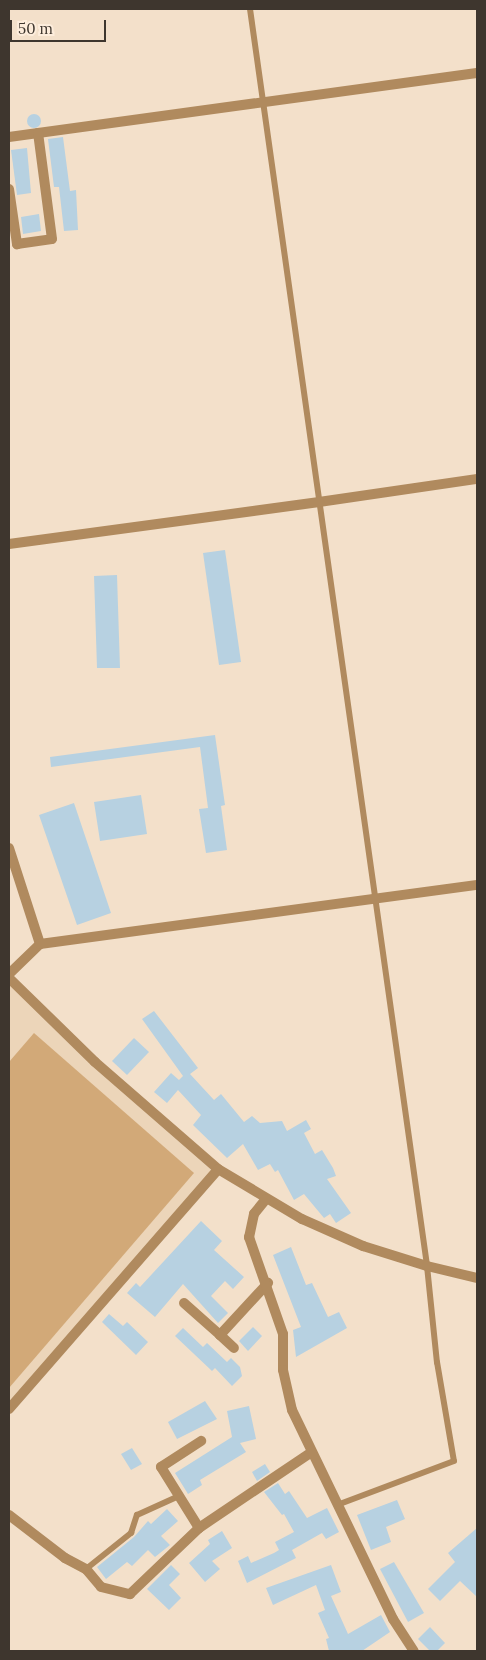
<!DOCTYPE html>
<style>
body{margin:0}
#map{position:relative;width:486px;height:1660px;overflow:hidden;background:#f3e0ca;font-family:Lora,serif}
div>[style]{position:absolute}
.built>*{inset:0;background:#ecd5b9}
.green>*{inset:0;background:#d2a978}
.building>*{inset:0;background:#b7d1e1}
.round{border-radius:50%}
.service>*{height:6px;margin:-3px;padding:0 3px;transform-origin:3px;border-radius:3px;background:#b08a5e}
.minor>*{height:10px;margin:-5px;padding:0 5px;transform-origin:5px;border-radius:5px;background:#b08a5e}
.tertiary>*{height:10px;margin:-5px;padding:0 5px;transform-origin:5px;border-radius:5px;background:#b08a5e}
span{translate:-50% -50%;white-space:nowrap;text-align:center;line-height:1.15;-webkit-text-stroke:4.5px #fdeddc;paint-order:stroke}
.frame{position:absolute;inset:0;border:10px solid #3e362e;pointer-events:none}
.scale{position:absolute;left:10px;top:20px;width:96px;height:22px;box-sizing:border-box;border:2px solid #3e362e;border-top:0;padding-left:6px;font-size:15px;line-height:18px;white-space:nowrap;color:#3e362e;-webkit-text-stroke:4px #fdeddc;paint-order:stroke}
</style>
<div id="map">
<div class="built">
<i style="clip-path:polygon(9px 978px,218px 1169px,9px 1409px)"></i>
</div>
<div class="green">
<i style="clip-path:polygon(34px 1033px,194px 1173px,9px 1388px,9px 1062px)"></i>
</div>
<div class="building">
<i class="round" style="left:27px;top:114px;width:14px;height:14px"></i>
<i style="clip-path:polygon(63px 137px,70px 191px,76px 190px,78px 230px,64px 231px,59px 187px,54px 187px,48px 139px)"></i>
<i style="clip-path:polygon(27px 148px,31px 193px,17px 195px,11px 150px)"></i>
<i style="clip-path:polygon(39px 214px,41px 231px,23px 234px,21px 217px)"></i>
<i style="clip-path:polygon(225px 550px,241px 662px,219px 665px,203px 553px)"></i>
<i style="clip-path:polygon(117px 575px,120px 668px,97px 668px,94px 576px)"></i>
<i style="clip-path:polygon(215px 735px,225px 805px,221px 806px,227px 850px,206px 853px,199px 809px,208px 808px,200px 747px,51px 767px,50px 757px)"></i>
<i style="clip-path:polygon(141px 795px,147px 834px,100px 841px,94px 802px)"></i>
<i style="clip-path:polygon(74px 803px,111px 913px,77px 925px,39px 815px)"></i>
<i style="clip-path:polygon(154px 1011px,198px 1068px,190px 1074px,214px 1100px,221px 1094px,244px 1122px,252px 1116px,260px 1123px,282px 1121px,287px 1131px,306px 1120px,311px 1129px,304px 1133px,315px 1154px,322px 1150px,333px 1168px,336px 1176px,327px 1179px,351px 1213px,336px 1223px,330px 1214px,324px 1218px,304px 1194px,294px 1200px,278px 1170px,275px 1172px,270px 1164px,258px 1170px,243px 1144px,227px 1158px,193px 1125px,201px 1115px,178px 1090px,167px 1103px,154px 1092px,171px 1073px,179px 1080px,183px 1076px,142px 1019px)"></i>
<i style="clip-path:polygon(134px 1038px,149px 1052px,127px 1075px,112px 1061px)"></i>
<i style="clip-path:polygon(201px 1221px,222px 1241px,214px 1250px,244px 1277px,233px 1289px,225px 1281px,211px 1296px,228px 1313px,218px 1323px,183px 1284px,155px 1317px,127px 1293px,136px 1283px,140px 1287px)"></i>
<i style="clip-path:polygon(291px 1247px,306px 1285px,312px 1283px,328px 1317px,339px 1312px,347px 1328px,296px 1357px,293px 1330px,301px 1327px,273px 1255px)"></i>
<i style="clip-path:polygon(109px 1314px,123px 1326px,127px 1322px,148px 1342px,136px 1355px,102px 1322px)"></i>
<i style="clip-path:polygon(253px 1327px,262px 1336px,248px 1351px,239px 1341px)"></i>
<i style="clip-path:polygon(183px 1328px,203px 1347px,207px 1343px,227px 1362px,231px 1358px,240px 1367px,242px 1376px,232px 1386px,215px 1368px,212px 1371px,175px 1336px)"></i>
<i style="clip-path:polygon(205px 1401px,217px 1419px,177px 1439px,168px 1422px)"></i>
<i style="clip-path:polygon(249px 1406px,256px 1439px,240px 1443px,246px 1452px,200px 1480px,202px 1485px,188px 1494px,175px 1473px,232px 1437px,227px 1411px)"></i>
<i style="clip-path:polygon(132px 1448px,142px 1464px,131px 1470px,121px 1454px)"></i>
<i style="clip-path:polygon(265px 1464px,270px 1472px,257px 1481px,252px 1472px)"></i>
<i style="clip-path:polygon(278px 1483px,285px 1494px,289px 1491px,307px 1518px,327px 1508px,339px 1532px,326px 1539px,322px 1533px,292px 1550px,296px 1558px,247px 1583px,238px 1561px,248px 1556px,251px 1563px,274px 1553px,279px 1550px,275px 1542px,294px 1532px,284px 1514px,282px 1515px,264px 1492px)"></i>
<i style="clip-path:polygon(397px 1500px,405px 1519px,386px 1527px,391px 1542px,371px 1550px,357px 1515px)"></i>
<i style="clip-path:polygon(167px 1509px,178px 1521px,161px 1536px,170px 1545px,155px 1557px,148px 1550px,132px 1566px,127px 1562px,106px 1579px,97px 1567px,134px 1537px,148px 1521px,151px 1524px)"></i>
<i style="clip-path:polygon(477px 1528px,477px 1597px,460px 1581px,440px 1601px,428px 1589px,455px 1562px,448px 1553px)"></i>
<i style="clip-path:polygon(222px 1531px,232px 1548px,212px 1561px,220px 1569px,205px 1582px,189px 1563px,210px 1544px,208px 1540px)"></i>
<i style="clip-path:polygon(394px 1562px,424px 1613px,408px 1622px,380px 1569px)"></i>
<i style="clip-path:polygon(171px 1565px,180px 1574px,169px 1585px,181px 1598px,169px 1610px,147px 1589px)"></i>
<i style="clip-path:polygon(331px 1565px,341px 1592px,331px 1596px,348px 1634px,381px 1615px,390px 1632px,362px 1651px,329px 1651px,326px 1639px,329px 1638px,318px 1613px,325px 1610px,316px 1585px,273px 1605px,266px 1588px)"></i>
<i style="clip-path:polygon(430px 1627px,445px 1643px,437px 1651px,430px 1651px,418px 1639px)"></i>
</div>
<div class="service">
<i style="left:250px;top:9px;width:1269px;rotate:81.98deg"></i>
<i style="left:427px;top:1266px;width:97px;rotate:84.1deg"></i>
<i style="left:437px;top:1362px;width:100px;rotate:80.3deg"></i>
<i style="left:454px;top:1461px;width:125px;rotate:159.4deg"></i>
<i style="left:86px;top:1569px;width:58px;rotate:-38.7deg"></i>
<i style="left:131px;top:1533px;width:19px;rotate:-72deg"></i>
<i style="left:137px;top:1515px;width:46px;rotate:-24.3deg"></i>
</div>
<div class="minor">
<i style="left:9px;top:137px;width:472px;rotate:-7.8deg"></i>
<i style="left:9px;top:189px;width:56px;rotate:81.7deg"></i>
<i style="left:17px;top:244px;width:35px;rotate:-8deg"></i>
<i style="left:52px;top:239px;width:107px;rotate:-97.5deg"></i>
<i style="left:319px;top:502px;width:160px;rotate:-8.3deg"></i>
<i style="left:9px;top:848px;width:101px;rotate:72.1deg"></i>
<i style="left:40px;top:944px;width:43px;rotate:135.9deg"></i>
<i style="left:40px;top:944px;width:441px;rotate:-7.7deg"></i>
<i style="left:184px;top:1303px;width:48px;rotate:41.6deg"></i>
<i style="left:220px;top:1335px;width:71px;rotate:-47.3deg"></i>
<i style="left:220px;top:1335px;width:19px;rotate:43deg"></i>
<i style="left:9px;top:1515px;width:71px;rotate:37.5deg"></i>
<i style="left:65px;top:1558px;width:24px;rotate:28deg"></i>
<i style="left:86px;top:1569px;width:23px;rotate:50deg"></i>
<i style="left:101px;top:1587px;width:30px;rotate:14deg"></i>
<i style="left:130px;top:1594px;width:95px;rotate:-43.7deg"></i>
<i style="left:199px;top:1528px;width:134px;rotate:-34deg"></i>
<i style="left:199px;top:1528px;width:72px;rotate:-121.9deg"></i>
<i style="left:161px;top:1467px;width:48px;rotate:-33deg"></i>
</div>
<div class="tertiary">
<i style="left:9px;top:544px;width:313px;rotate:-7.7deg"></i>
<i style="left:9px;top:978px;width:120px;rotate:44.3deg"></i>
<i style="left:95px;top:1062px;width:163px;rotate:41deg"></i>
<i style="left:218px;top:1169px;width:98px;rotate:30.8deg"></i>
<i style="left:302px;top:1219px;width:67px;rotate:23.9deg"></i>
<i style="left:363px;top:1246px;width:67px;rotate:17.4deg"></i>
<i style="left:427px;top:1266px;width:51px;rotate:13.5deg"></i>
<i style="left:266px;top:1199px;width:19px;rotate:129deg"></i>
<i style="left:254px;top:1214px;width:24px;rotate:102deg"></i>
<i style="left:249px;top:1237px;width:103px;rotate:70.7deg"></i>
<i style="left:283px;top:1334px;width:36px;rotate:90deg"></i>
<i style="left:283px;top:1370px;width:41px;rotate:77.3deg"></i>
<i style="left:292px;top:1410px;width:232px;rotate:64.2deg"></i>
<i style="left:393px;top:1619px;width:38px;rotate:57deg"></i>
<i style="left:9px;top:1409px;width:318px;rotate:-48.9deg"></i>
</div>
<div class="frame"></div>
<div class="scale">50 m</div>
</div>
